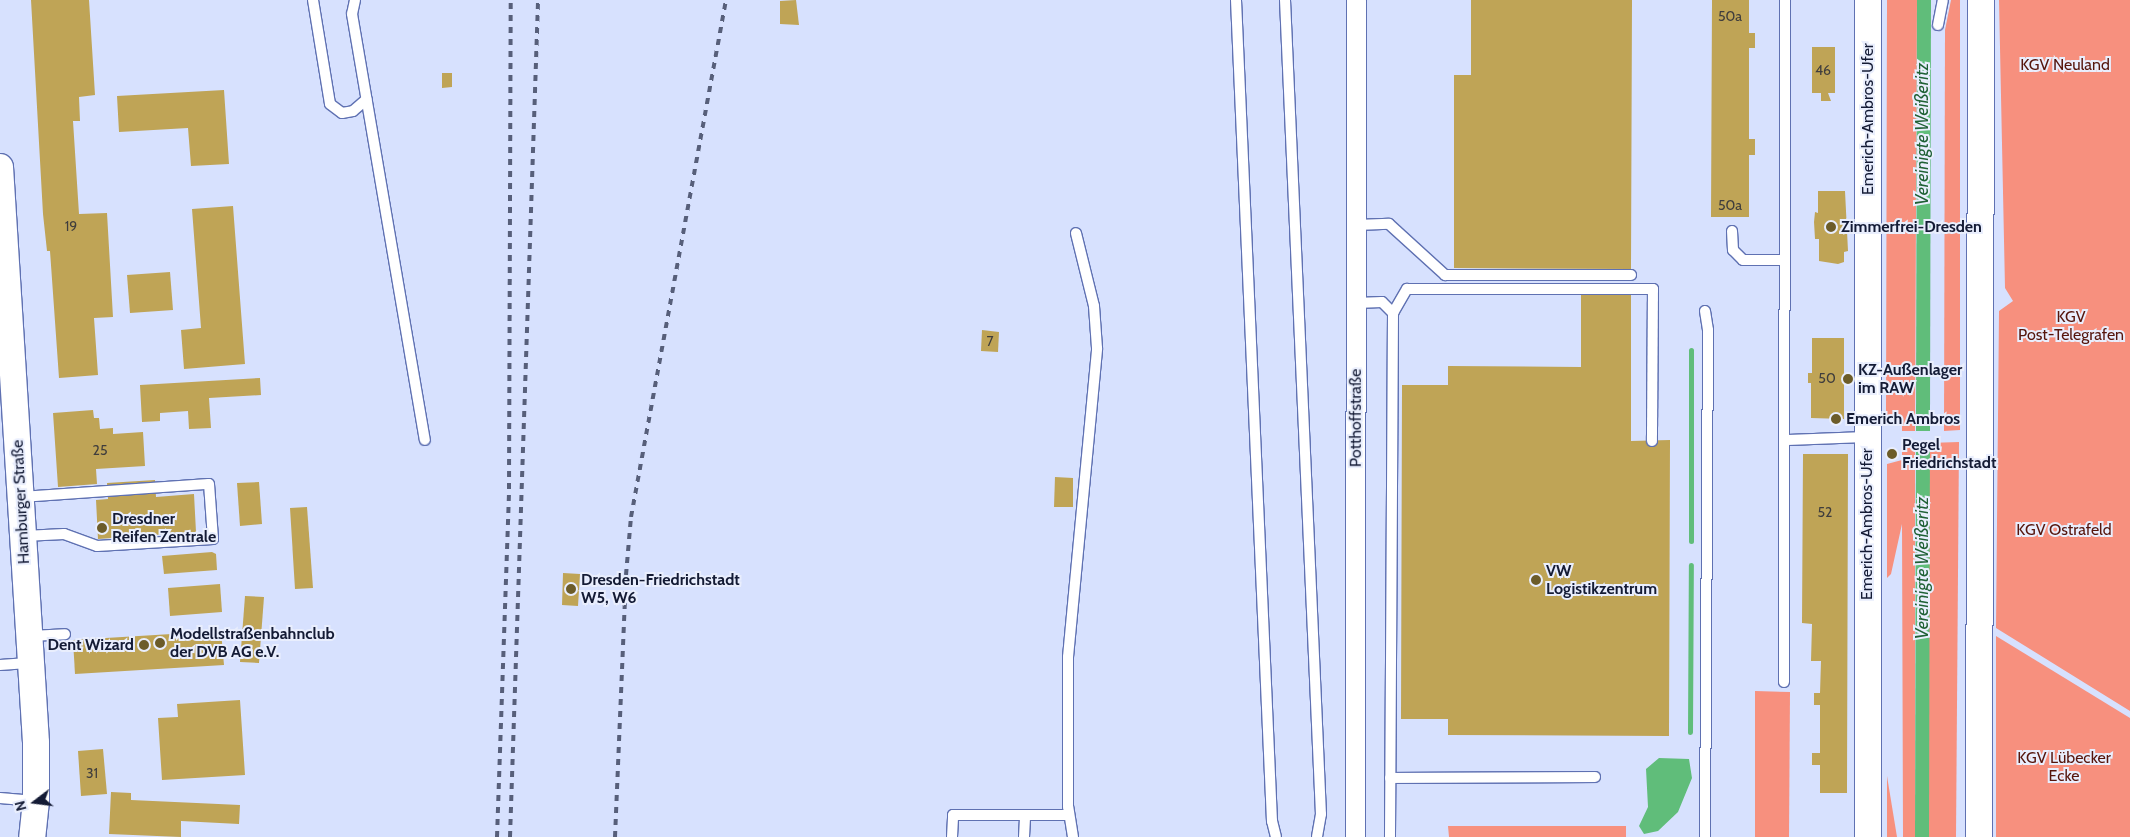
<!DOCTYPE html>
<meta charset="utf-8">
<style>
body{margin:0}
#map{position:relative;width:2130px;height:837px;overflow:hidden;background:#d7e1fe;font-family:Cabin,sans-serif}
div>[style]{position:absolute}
.green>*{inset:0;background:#f7907e}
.water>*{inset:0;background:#60bd7a}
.pier>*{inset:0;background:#d7e1fe}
.stream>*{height:5px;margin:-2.5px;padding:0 2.5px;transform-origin:2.5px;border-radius:2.5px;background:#60bd7a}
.building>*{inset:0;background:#bfa456}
.roads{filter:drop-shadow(1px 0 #5f71b2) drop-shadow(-1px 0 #5f71b2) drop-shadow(0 1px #5f71b2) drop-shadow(0 -1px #5f71b2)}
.service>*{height:10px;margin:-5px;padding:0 5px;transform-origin:5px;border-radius:5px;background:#fff}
.minor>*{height:19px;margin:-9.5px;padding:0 9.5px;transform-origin:9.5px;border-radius:9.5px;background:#fff}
.secondary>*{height:26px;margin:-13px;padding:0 13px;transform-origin:13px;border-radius:13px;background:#fff}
.rail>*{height:4px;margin-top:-2px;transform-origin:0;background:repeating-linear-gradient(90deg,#575f7a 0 6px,transparent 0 12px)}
.dots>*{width:14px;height:14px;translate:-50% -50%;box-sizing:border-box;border:2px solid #e9eefd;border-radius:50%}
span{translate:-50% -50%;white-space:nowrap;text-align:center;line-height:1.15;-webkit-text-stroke:4px #e9eefd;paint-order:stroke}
.number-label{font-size:14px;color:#3f3d3d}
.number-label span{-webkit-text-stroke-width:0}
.park-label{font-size:16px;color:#56150c}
.street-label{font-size:16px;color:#141b35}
.poi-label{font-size:16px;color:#141b35;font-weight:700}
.left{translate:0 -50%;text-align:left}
.right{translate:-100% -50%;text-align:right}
.water-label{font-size:18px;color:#1f6135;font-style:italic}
.north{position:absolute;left:10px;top:777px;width:50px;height:50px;-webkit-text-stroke:4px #e9eefd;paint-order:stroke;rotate:255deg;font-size:14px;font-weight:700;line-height:20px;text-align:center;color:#141b35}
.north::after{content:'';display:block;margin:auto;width:18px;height:22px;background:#141b35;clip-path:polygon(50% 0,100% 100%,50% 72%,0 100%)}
</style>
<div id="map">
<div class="green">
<i style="clip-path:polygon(1887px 0,1917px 0,1915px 431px,1902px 431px,1902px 425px,1886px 415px)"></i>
<i style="clip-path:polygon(1951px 0,1960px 0,1960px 430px,1944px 431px,1945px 30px)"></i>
<i style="clip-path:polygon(1999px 0,2130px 0,2130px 711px,1996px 628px,1999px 311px,2013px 301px,2005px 288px)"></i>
<i style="clip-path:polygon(1959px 442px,1956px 837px,1929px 837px,1928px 443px)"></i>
<i style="clip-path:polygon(1902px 443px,1915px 443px,1915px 837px,1903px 837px,1902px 524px,1891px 574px,1887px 578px,1887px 464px,1902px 460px)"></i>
<i style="clip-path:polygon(1996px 636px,2130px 718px,2130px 837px,1996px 837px)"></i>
<i style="clip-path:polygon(1755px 691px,1790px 692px,1789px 837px,1755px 837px)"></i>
<i style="clip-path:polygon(1887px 776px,1897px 837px,1887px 837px)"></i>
<i style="clip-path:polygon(1448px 826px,1626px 826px,1626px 837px,1449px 837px)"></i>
</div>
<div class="water">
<i style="clip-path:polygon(1917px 0,1931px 0,1929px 837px,1915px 837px)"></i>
<i style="clip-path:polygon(1659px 758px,1689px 759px,1692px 778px,1678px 812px,1658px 831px,1644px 834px,1639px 826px,1648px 807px,1646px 769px)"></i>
</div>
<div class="pier">
<i style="clip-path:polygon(1912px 431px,1931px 431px,1931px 443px,1912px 443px)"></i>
</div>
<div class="stream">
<i style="left:1691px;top:350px;width:191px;rotate:90deg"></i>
<i style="left:1690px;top:732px;width:167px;rotate:-89.7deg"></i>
</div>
<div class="building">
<i style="clip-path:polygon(31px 0,89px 0,95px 95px,79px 97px,80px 121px,73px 121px,79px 214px,107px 213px,113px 317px,94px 318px,98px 375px,59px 378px,50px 251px,47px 251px,43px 214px)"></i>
<i style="clip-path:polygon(796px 0,799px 25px,780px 24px,780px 1px)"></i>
<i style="clip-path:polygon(1471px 0,1632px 0,1631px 269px,1454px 268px,1454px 75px,1471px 75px)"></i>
<i style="clip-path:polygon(1712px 0,1749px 0,1749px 33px,1755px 33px,1755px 48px,1749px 48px,1749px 139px,1755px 139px,1755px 155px,1749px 155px,1749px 217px,1711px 217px)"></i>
<i style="clip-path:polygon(1812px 47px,1835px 47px,1835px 93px,1828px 93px,1831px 101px,1821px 101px,1821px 93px,1812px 93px)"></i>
<i style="clip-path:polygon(442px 73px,452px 73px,452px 87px,442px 88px)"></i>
<i style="clip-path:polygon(224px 90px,229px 164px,191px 166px,188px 128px,119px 132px,117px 96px)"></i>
<i style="clip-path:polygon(1818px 191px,1845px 191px,1848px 251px,1844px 252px,1844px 262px,1838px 264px,1819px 261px,1819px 239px,1815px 239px,1814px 222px,1815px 212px,1818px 213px)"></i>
<i style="clip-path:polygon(233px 206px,245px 364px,184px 369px,181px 330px,201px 328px,192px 209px)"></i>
<i style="clip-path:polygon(170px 272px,173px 310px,130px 313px,127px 275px)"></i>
<i style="clip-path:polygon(1631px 294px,1631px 441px,1670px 440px,1669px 736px,1448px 735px,1448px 719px,1401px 719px,1402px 385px,1448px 385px,1448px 366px,1581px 367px,1581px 295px)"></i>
<i style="clip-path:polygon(982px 330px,999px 332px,998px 352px,981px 351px)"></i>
<i style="clip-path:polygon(1812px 338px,1844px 338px,1844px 419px,1811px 418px,1811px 383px,1808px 383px,1808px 373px,1812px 373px)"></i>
<i style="clip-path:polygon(260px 378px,261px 395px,209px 398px,211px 428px,189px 429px,188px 411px,160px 413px,160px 421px,142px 422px,140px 385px)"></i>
<i style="clip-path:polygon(93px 410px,94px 418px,99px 418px,100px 429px,113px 428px,113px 434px,143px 432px,145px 466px,96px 469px,97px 484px,58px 487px,53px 413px)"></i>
<i style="clip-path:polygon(1888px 450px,1895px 450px,1895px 458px,1888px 458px)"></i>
<i style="clip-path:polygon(1803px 454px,1848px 454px,1847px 793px,1820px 793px,1820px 765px,1812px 765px,1812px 753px,1820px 753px,1820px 705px,1814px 705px,1814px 693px,1820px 693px,1821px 661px,1811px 661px,1812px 624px,1802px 623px)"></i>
<i style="clip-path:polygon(1055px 477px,1073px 478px,1073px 507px,1054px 507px)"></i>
<i style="clip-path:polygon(155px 480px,156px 497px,194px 494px,196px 532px,98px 539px,96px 500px,108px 499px,107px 483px)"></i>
<i style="clip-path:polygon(259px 482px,262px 524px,240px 526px,237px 483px)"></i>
<i style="clip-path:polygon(307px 507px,313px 588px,295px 589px,290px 508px)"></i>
<i style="clip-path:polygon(212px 552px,216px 554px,217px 570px,164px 574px,162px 556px)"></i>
<i style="clip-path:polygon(563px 573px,580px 574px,578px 606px,562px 605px)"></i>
<i style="clip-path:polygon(220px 584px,222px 612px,170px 616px,168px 588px)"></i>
<i style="clip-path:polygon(245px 596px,264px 597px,259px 663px,240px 662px)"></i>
<i style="clip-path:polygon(221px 631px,224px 665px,75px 674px,73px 640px)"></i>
<i style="clip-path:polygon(240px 700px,245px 775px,162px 780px,158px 718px,178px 717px,177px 704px)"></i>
<i style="clip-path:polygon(103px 749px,107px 794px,81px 796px,78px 751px)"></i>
<i style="clip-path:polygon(111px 792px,131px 793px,131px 800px,240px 805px,239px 824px,181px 821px,181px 837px,109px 834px)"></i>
</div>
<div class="roads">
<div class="service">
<i style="left:313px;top:0;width:105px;rotate:80.7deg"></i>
<i style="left:330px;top:104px;width:15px;rotate:37deg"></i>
<i style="left:342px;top:113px;width:11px;rotate:-10deg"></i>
<i style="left:353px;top:111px;width:18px;rotate:-41deg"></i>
<i style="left:355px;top:0;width:14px;rotate:102deg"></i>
<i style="left:352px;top:14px;width:432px;rotate:80.3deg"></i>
<i style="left:1236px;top:0;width:822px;rotate:87.49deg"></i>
<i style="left:1272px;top:821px;width:16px;rotate:76deg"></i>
<i style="left:1285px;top:0;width:815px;rotate:87.47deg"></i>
<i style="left:1321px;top:814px;width:23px;rotate:100deg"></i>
<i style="left:1938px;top:25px;width:25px;rotate:-79deg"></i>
<i style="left:1356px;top:225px;width:33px;rotate:-2deg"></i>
<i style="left:1389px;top:224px;width:76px;rotate:42.3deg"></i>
<i style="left:1445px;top:275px;width:186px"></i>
<i style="left:1732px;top:231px;width:19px;rotate:87deg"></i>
<i style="left:1733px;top:250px;width:14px;rotate:45deg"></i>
<i style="left:1743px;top:260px;width:42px"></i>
<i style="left:1356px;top:303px;width:26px;rotate:-2deg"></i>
<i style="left:1382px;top:302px;width:16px;rotate:45deg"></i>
<i style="left:1393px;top:313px;width:524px;rotate:90.33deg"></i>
<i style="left:1705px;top:311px;width:19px;rotate:81deg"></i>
<i style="left:1708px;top:330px;width:507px;rotate:90.34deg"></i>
<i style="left:1393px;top:313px;width:28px;rotate:-60deg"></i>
<i style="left:1407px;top:289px;width:246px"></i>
<i style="left:1653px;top:289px;width:152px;rotate:90.4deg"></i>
<i style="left:1786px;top:440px;width:81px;rotate:-2.1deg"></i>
<i style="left:21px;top:497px;width:188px;rotate:-4deg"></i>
<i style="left:209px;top:484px;width:55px;rotate:85.8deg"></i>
<i style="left:213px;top:539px;width:116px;rotate:176.5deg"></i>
<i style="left:97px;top:546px;width:35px;rotate:-160deg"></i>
<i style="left:64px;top:534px;width:40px;rotate:177.1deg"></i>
<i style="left:30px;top:636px;width:35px;rotate:-3deg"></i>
<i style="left:0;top:665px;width:31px;rotate:-4deg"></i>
<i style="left:1784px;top:682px;width:682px;rotate:-89.92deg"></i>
<i style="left:1390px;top:778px;width:205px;rotate:-0.3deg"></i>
<i style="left:0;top:798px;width:35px;rotate:5deg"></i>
<i style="left:952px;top:837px;width:22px;rotate:-87deg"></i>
<i style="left:953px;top:815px;width:116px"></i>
<i style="left:1024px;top:837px;width:22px;rotate:-87deg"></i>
<i style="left:1073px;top:837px;width:30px;rotate:-99deg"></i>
<i style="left:1068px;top:807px;width:150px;rotate:-90deg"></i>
<i style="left:1068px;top:657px;width:310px;rotate:-84.6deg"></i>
<i style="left:1097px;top:348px;width:42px;rotate:-94.1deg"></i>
<i style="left:1094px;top:306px;width:75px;rotate:-103.9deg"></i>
</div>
<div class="minor">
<i style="left:1355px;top:837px;width:837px;rotate:-89.93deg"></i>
</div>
<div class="secondary">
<i style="left:1868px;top:0;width:837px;rotate:90deg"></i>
<i style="left:0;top:167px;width:577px;rotate:86.42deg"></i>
<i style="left:36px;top:743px;width:58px;rotate:90deg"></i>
<i style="left:36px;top:801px;width:36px;rotate:96deg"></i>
<i style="left:1979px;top:837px;width:837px;rotate:-89.86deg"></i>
</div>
</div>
<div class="rail">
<i style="left:497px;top:837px;width:348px;rotate:-88deg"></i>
<i style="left:509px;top:489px;width:489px;rotate:-89.8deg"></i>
<i style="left:510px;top:837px;width:837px;rotate:-88.08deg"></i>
<i style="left:615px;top:837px;width:262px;rotate:-87.6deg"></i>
<i style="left:626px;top:575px;width:58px;rotate:-85.1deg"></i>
<i style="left:631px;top:517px;width:526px;rotate:-79.59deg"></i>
</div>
<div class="dots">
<i style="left:1831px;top:227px;background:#6c5c29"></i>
<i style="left:1848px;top:379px;background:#6c5c29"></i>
<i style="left:1836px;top:419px;background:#6c5c29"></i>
<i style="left:1892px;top:454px;background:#6c5c29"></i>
<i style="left:102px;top:528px;background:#6c5c29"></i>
<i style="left:1536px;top:580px;background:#6c5c29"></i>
<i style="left:571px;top:589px;background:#6c5c29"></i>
<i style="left:160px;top:643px;background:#6c5c29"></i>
<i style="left:144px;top:645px;background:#6c5c29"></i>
</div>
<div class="number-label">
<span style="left:1730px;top:16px">50a</span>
<span style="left:1823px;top:70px">46</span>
<span style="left:1730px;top:205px">50a</span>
<span style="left:71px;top:226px">19</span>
<span style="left:990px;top:341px">7</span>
<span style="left:1827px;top:378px">50</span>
<span style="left:100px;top:450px">25</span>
<span style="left:1825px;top:512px">52</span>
<span style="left:92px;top:773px">31</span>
</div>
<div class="park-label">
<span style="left:2065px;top:65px">KGV Neuland</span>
<span style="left:2071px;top:326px">KGV<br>Post-Telegrafen</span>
<span style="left:2064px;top:530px">KGV Ostrafeld</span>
<span style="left:2064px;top:767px">KGV Lübecker<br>Ecke</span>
</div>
<div class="street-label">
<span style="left:1868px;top:119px;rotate:-90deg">Emerich-Ambros-Ufer</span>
<span style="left:1356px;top:418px;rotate:-90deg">Potthoffstraße</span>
<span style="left:21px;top:502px;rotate:-93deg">Hamburger Straße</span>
<span style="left:1867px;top:524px;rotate:-90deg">Emerich-Ambros-Ufer</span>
</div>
<div class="poi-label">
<span class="left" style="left:1841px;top:227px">Zimmerfrei-Dresden</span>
<span class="left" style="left:1858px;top:379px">KZ-Außenlager<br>im RAW</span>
<span class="left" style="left:1846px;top:419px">Emerich Ambros</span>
<span class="left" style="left:1902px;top:454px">Pegel<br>Friedrichstadt</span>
<span class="left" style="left:112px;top:528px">Dresdner<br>Reifen Zentrale</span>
<span class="left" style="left:1546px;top:580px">VW<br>Logistikzentrum</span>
<span class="left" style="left:581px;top:589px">Dresden-Friedrichstadt<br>W5, W6</span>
<span class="left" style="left:170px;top:643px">Modellstraßenbahnclub<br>der DVB AG e.V.</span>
<span class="right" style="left:134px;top:645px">Dent Wizard</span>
</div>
<div class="water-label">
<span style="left:1922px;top:134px;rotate:-90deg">Vereinigte Weißeritz</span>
<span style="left:1922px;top:568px;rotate:-90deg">Vereinigte Weißeritz</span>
</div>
<div class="north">N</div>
</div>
